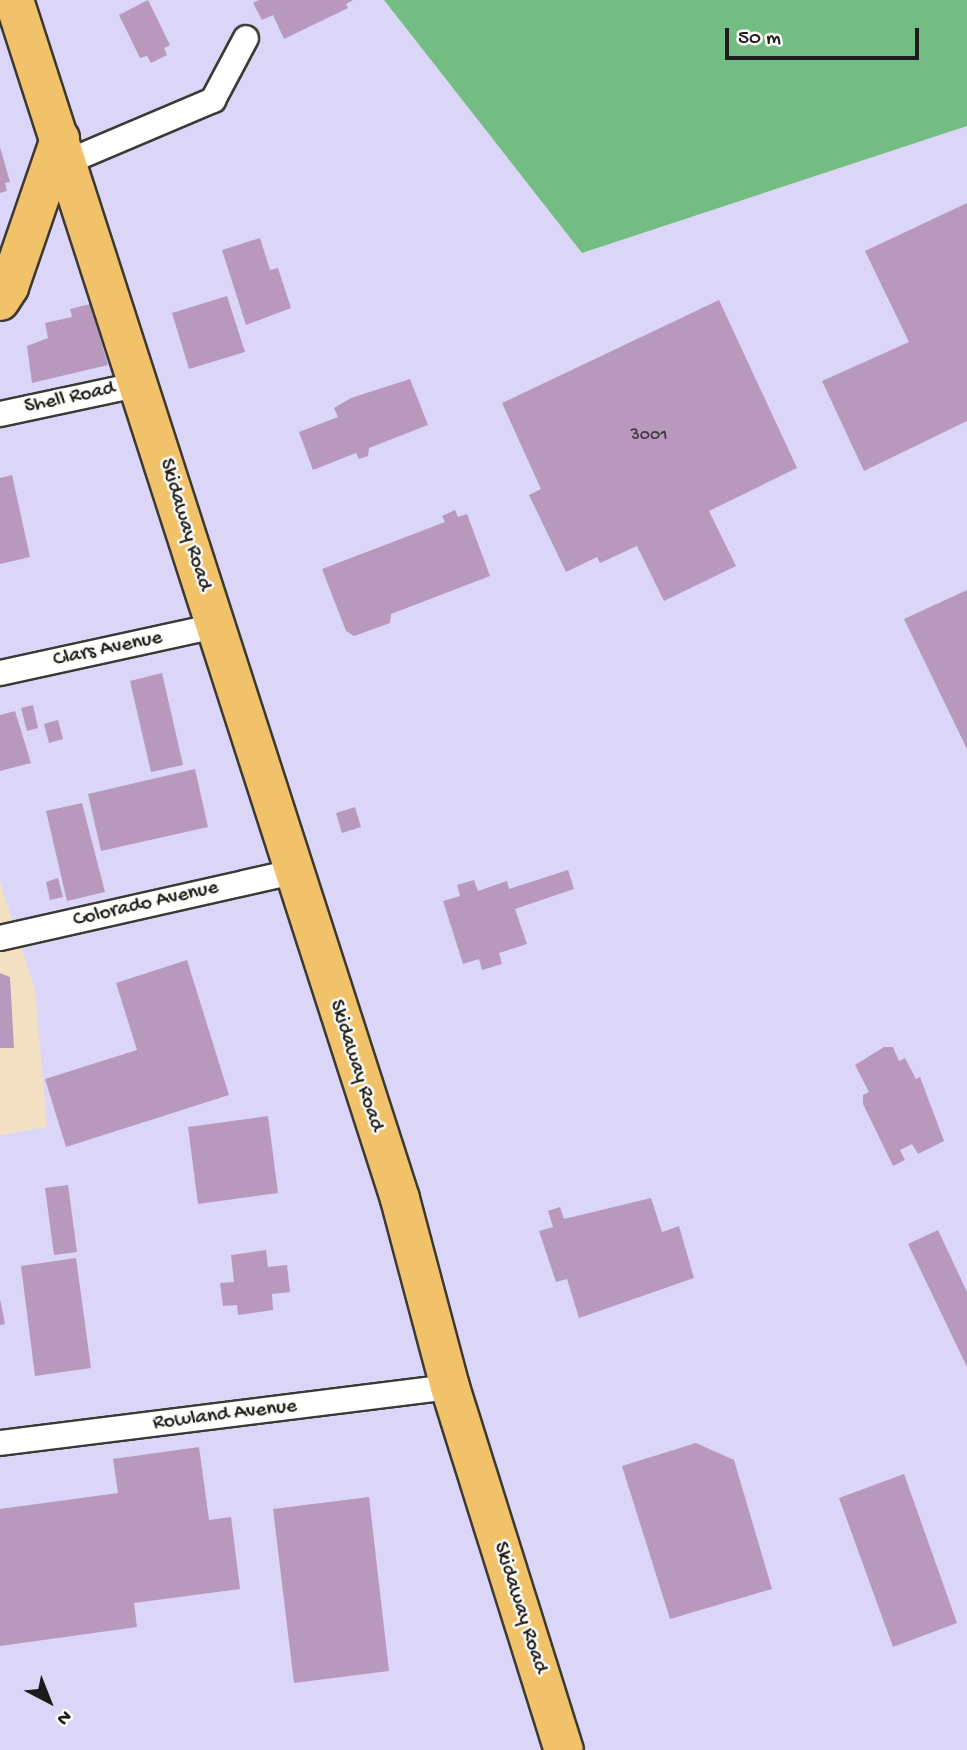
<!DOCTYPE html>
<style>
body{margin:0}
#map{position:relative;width:967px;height:1750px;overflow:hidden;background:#f3e0c3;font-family:"Gochi Hand",sans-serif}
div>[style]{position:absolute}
.built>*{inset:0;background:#dbd6f7}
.forest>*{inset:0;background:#73bd84}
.building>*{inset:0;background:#b899bd}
.roads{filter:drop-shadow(2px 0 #3c3935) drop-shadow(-2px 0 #3c3935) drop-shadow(0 2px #3c3935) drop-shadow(0 -2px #3c3935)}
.street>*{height:24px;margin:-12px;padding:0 12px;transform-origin:12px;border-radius:12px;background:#fff}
.primary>*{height:38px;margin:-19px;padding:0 19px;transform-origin:19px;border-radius:19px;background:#f2c26a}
span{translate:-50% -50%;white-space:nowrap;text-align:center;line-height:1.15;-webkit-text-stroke:5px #fdfcf7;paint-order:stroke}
.number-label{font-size:18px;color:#433b44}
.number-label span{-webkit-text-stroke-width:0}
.street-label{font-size:21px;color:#1c1c1c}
.north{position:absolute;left:14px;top:1666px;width:70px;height:70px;-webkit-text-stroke:5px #fdfcf7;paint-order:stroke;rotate:138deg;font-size:19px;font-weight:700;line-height:28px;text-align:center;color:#1c1c1c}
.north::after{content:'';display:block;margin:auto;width:24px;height:32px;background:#1c1c1c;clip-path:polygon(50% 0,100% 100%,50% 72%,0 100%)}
.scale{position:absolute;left:725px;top:28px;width:194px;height:32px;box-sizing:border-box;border:4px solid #1c1c1c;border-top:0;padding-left:9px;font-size:21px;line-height:24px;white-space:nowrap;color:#1c1c1c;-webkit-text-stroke:5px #fdfcf7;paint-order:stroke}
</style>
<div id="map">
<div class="built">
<i style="clip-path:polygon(0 0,384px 0,582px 253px,967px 126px,967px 1750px,0 1750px,0 1135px,47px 1127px,35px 990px,0 882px)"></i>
</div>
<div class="forest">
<i style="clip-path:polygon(384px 0,967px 0,967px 126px,582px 253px)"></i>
</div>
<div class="building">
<i style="clip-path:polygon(148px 0,170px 45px,164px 48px,167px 55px,151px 63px,147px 56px,140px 58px,119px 15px)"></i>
<i style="clip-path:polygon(259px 0,353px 0,346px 4px,348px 8px,284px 39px,273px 15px,262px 20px,253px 3px)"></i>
<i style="clip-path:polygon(0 147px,10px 182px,5px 183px,7px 191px,0 193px)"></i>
<i style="clip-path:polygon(967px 203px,967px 421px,864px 471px,822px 381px,909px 342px,865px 251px)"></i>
<i style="clip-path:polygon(260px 238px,270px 270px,278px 268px,291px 308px,246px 325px,222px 250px)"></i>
<i style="clip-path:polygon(227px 296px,245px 352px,189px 369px,172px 313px)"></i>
<i style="clip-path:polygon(719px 300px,797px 468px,709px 511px,736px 566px,664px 601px,637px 546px,600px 563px,597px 557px,566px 572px,529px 495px,541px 489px,502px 403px)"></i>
<i style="clip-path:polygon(90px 304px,108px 365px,32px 383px,27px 346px,48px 338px,45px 323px,72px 317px,70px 309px)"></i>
<i style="clip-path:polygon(410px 379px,428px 425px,369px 448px,368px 456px,359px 459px,356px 453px,313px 470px,299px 432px,338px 417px,334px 408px,351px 398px)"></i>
<i style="clip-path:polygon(12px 475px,30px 557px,0 564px,0 478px)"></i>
<i style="clip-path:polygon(455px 510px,458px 517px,467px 514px,490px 576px,391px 614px,390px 623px,354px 636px,346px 631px,322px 569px,445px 522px,442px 516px)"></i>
<i style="clip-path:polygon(967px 590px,967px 749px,904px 619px)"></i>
<i style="clip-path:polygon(162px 673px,183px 765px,151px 772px,130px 681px)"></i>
<i style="clip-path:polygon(33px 705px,38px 728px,27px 731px,21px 708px)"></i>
<i style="clip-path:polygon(15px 711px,31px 763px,0 771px,0 715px)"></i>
<i style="clip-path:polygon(58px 720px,63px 739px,49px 743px,44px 724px)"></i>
<i style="clip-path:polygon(195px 769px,208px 827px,101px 851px,88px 794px)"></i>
<i style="clip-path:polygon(82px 803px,105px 892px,67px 901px,46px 811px)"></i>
<i style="clip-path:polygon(355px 807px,361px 827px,342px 833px,336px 813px)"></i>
<i style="clip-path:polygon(568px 870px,574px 889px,515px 909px,527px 944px,499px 953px,502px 964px,482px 970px,479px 959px,463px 964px,443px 901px,460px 896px,457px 885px,474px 880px,478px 891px,507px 881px,509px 889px)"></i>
<i style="clip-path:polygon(58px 878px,63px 897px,50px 900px,46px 882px)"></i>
<i style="clip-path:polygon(187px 960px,229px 1095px,66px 1147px,45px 1079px,137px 1050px,116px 983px)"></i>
<i style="clip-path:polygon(0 973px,10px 977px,14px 1048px,0 1048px)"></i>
<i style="clip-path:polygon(884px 1047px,893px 1047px,899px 1061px,905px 1058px,916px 1079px,920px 1077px,944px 1141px,918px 1154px,912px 1144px,900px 1150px,905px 1160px,893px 1166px,863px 1104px,863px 1095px,869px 1092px,855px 1065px)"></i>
<i style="clip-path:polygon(268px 1116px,278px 1193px,198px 1204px,188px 1127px)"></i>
<i style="clip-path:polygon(68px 1185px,77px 1252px,54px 1255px,45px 1188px)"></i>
<i style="clip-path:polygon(651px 1198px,662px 1232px,679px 1226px,694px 1278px,579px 1318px,567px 1279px,556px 1282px,539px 1231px,553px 1227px,548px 1211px,560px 1207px,564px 1219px)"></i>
<i style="clip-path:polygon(938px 1230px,967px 1292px,967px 1367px,908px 1244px)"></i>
<i style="clip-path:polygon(266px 1250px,268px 1267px,287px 1265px,290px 1292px,272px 1294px,273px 1310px,238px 1315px,237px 1305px,223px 1306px,220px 1283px,234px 1282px,231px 1255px)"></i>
<i style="clip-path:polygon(76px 1258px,91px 1368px,35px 1376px,21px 1266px)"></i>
<i style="clip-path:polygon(0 1299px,5px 1324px,0 1325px)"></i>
<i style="clip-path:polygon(696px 1443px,734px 1460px,772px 1589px,670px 1619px,622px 1466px)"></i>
<i style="clip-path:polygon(199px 1447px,209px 1520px,231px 1517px,240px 1589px,134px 1603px,137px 1627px,0 1646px,0 1509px,118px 1493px,113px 1459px)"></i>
<i style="clip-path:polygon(904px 1474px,957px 1623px,893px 1647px,839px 1498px)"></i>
<i style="clip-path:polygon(369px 1497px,389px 1671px,294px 1683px,273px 1509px)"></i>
</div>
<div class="roads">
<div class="street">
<i style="left:67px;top:162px;width:159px;rotate:-23deg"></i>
<i style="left:213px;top:100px;width:70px;rotate:-62deg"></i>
<i style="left:0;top:414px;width:144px;rotate:-12deg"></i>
<i style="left:0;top:673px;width:221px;rotate:-12.3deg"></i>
<i style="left:0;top:938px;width:299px;rotate:-12.7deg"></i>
<i style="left:0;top:1443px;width:453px;rotate:-7.1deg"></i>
</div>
<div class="primary">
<i style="left:14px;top:0;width:1260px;rotate:72.15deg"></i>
<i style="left:400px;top:1199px;width:195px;rotate:75.1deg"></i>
<i style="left:450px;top:1387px;width:380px;rotate:72.6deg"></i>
<i style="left:0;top:301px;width:17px;rotate:-57deg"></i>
<i style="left:9px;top:287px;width:157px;rotate:-71deg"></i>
</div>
</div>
<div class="number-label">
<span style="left:649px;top:436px">3001</span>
</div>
<div class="street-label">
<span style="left:70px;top:399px;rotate:-12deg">Shell Road</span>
<span style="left:184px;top:525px;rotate:73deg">Skidaway Road</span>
<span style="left:108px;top:650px;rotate:-12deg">Clars Avenue</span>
<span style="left:146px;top:905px;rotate:-13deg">Colorado Avenue</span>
<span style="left:355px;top:1066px;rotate:72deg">Skidaway Road</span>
<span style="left:225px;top:1416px;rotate:-7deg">Rowland Avenue</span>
<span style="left:519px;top:1608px;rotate:72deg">Skidaway Road</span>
</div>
<div class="north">N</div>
<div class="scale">50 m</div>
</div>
